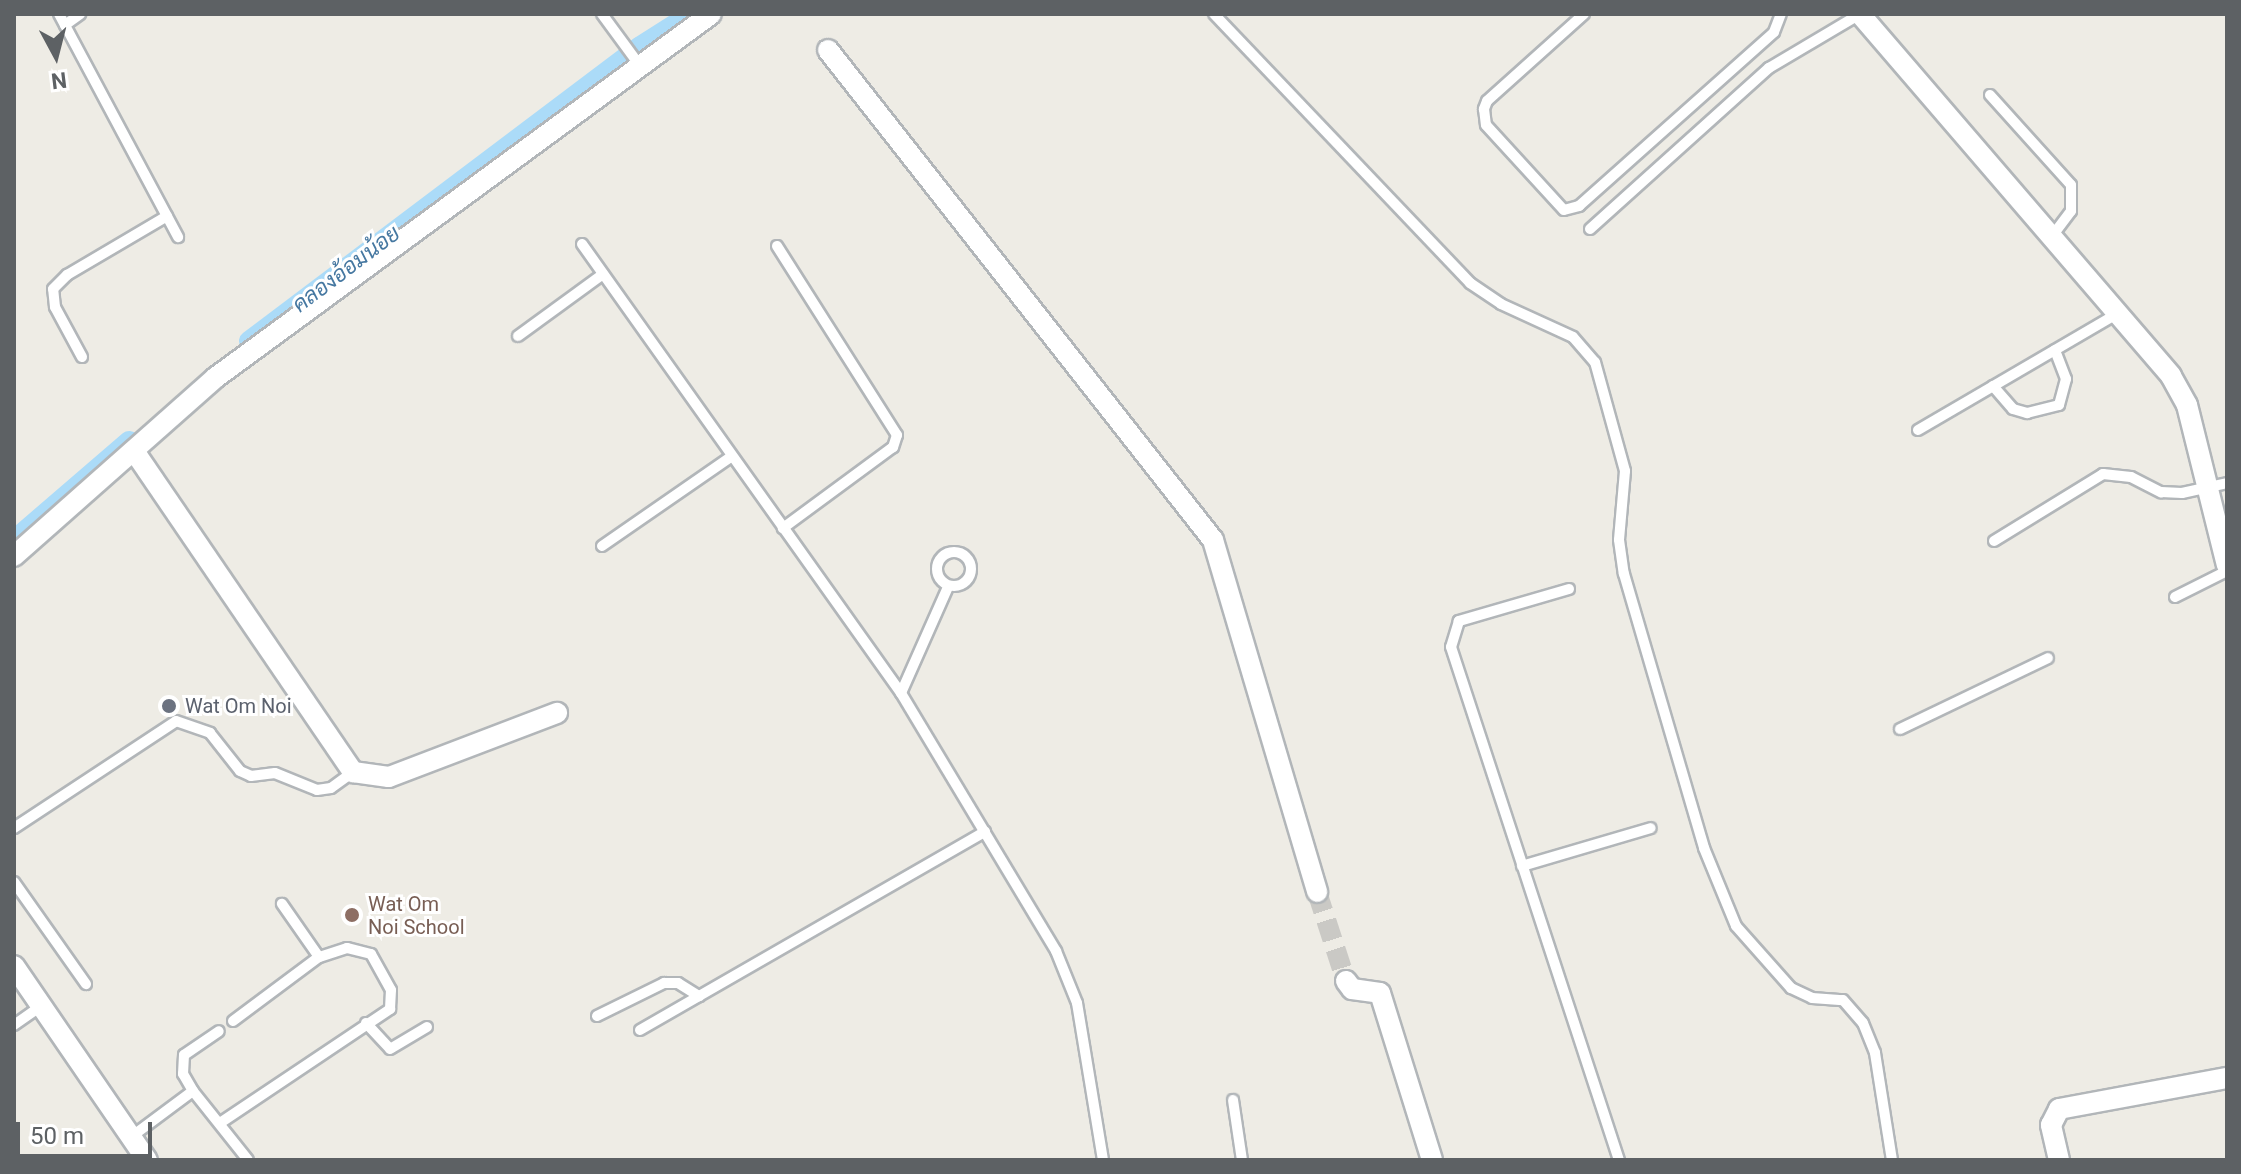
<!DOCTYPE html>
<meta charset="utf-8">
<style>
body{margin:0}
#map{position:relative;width:2241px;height:1174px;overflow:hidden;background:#eeece5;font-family:Roboto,Sarabun,sans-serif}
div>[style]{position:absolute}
.canal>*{height:20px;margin:-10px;padding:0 10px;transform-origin:10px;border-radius:10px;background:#abdbf8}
.street-tunnel>*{height:20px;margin-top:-10px;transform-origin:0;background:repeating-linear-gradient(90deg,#cac9c5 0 20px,transparent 0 30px)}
.roads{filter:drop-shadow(2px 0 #b2b6b9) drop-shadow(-2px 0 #b2b6b9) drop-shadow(0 2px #b2b6b9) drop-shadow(0 -2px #b2b6b9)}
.lane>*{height:10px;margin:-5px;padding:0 5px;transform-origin:5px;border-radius:5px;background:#fff}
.lane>.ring{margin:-5px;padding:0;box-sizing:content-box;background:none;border:10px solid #fff;border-radius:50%}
.street>*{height:20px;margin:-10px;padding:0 10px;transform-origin:10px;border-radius:10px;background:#fff}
.dots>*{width:22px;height:22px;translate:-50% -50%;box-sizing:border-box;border:4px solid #fff;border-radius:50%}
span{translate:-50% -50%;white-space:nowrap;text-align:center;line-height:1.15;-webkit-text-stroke:6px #fff;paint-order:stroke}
.worship-label{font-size:20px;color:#5b616d}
.left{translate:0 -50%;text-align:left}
.education-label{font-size:20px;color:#785e54}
.water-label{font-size:22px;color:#4678a1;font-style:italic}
.frame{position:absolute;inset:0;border:16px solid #5d6164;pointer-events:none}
.north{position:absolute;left:16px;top:16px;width:80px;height:80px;-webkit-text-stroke:6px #fff;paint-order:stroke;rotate:173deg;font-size:22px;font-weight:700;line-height:32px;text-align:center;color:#5d6164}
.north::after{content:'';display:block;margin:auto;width:28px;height:36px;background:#5d6164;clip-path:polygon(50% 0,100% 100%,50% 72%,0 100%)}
.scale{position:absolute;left:16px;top:1122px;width:136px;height:36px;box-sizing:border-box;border:4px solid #5d6164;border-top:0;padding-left:10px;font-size:24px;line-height:28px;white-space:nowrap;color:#5d6164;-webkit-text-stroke:6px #fff;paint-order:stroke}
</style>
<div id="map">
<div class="canal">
<i style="left:249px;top:341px;width:488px;rotate:-37deg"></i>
<i style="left:639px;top:47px;width:62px;rotate:-32.4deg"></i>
<i style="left:14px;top:540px;width:152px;rotate:-40.7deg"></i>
</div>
<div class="street-tunnel">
<i style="left:1317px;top:892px;width:94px;rotate:72deg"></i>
</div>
<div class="roads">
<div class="lane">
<i style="left:59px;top:14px;width:253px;rotate:61.9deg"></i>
<i style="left:602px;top:14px;width:66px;rotate:53.7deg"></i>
<i style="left:1214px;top:14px;width:371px;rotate:46.4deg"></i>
<i style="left:1470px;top:283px;width:37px;rotate:34deg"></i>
<i style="left:1501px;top:304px;width:79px;rotate:24.6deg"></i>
<i style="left:1573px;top:337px;width:33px;rotate:49deg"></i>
<i style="left:1595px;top:362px;width:113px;rotate:74.6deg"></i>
<i style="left:1625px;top:471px;width:69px;rotate:95deg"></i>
<i style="left:1619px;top:540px;width:34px;rotate:82deg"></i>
<i style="left:1624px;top:574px;width:285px;rotate:73.7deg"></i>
<i style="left:1704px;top:848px;width:84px;rotate:67.7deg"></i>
<i style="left:1736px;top:926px;width:83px;rotate:48.4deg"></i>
<i style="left:1791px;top:988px;width:23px;rotate:25deg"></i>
<i style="left:1812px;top:998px;width:31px;rotate:4deg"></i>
<i style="left:1843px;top:1000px;width:30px;rotate:49deg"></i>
<i style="left:1863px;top:1023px;width:32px;rotate:68deg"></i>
<i style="left:1875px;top:1053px;width:108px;rotate:81deg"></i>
<i style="left:1584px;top:14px;width:130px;rotate:138.1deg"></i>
<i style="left:1487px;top:101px;width:9px;rotate:111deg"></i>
<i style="left:1484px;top:109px;width:16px;rotate:83deg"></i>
<i style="left:1486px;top:125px;width:115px;rotate:47.5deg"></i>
<i style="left:1564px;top:210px;width:16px;rotate:-15deg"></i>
<i style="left:1579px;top:206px;width:261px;rotate:-41.7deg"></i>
<i style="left:1774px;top:32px;width:19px;rotate:-69deg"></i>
<i style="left:65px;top:25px;width:19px;rotate:-36deg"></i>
<i style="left:1990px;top:95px;width:121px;rotate:48deg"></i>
<i style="left:2071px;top:185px;width:26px;rotate:90deg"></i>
<i style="left:2071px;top:211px;width:31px;rotate:127deg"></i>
<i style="left:1590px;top:229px;width:241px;rotate:-42deg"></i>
<i style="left:1769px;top:68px;width:106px;rotate:-30.7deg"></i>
<i style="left:582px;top:244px;width:551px;rotate:54.61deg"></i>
<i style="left:901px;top:693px;width:301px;rotate:59deg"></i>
<i style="left:1056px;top:951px;width:56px;rotate:68deg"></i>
<i style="left:1077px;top:1003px;width:159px;rotate:80.6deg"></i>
<i style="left:777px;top:246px;width:224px;rotate:57.6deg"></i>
<i style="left:897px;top:435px;width:13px;rotate:108deg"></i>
<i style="left:893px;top:447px;width:137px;rotate:143.6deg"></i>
<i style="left:518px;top:336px;width:105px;rotate:-36.1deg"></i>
<i style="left:82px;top:357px;width:57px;rotate:-118.4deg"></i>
<i style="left:55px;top:307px;width:18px;rotate:-96deg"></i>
<i style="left:53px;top:289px;width:20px;rotate:-45deg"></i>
<i style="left:67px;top:275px;width:116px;rotate:-30.5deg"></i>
<i style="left:1993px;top:386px;width:30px;rotate:49deg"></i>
<i style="left:2013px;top:409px;width:15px;rotate:16deg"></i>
<i style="left:2027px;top:413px;width:33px;rotate:-14deg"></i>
<i style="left:2059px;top:405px;width:27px;rotate:-75deg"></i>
<i style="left:2066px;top:379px;width:31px;rotate:-111deg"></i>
<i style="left:1918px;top:430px;width:232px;rotate:-30.3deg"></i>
<i style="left:1994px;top:541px;width:128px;rotate:-31.6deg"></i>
<i style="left:2103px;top:474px;width:28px;rotate:6deg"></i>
<i style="left:2131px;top:477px;width:34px;rotate:27deg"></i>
<i style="left:2161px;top:492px;width:21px;rotate:3deg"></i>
<i style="left:2182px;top:493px;width:46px;rotate:-12.5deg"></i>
<i style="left:602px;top:546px;width:158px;rotate:-34.7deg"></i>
<i class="ring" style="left:937px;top:552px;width:24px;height:24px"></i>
<i style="left:1569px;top:589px;width:115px;rotate:163.8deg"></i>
<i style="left:1459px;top:621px;width:27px;rotate:107deg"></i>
<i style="left:1451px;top:647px;width:540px;rotate:71.87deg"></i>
<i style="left:2175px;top:597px;width:58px;rotate:-26.6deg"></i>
<i style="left:901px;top:693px;width:116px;rotate:-66.1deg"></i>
<i style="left:1900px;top:729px;width:164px;rotate:-25.6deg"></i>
<i style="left:14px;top:828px;width:194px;rotate:-33.4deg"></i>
<i style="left:176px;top:721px;width:36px;rotate:19deg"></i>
<i style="left:210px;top:733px;width:48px;rotate:51.7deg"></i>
<i style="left:240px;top:771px;width:12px;rotate:24deg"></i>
<i style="left:251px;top:776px;width:24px;rotate:-7deg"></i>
<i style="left:275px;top:773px;width:45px;rotate:22deg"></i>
<i style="left:317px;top:790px;width:14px;rotate:-8deg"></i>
<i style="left:331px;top:788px;width:27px;rotate:-36deg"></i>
<i style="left:1522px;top:866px;width:134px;rotate:-16.4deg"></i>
<i style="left:14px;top:882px;width:125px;rotate:54.8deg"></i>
<i style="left:597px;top:1016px;width:75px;rotate:-26.2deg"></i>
<i style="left:664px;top:983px;width:14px"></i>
<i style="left:678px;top:983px;width:25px;rotate:32deg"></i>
<i style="left:233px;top:1021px;width:107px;rotate:-36.7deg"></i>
<i style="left:319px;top:957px;width:65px;rotate:-124.9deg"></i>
<i style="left:366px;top:1023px;width:35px;rotate:47deg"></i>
<i style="left:390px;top:1049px;width:43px;rotate:-30.7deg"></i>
<i style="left:14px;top:1025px;width:35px;rotate:-35deg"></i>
<i style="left:640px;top:1030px;width:398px;rotate:-29.9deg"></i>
<i style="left:193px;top:1091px;width:20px;rotate:-120deg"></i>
<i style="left:183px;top:1074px;width:19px;rotate:-87deg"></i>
<i style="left:184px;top:1055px;width:42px;rotate:-34.4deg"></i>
<i style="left:1233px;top:1100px;width:61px;rotate:81.5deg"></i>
<i style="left:220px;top:1123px;width:205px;rotate:-33.8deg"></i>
<i style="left:390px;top:1009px;width:19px;rotate:-87deg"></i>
<i style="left:391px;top:990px;width:41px;rotate:-119.1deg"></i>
<i style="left:371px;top:954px;width:25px;rotate:-166deg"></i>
<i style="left:347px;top:948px;width:29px;rotate:162deg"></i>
<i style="left:131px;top:1137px;width:77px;rotate:-36.6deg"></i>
<i style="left:193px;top:1091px;width:88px;rotate:51.4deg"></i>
</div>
<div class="street">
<i style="left:1860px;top:14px;width:477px;rotate:49.3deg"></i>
<i style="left:2171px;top:376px;width:33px;rotate:61deg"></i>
<i style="left:2187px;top:405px;width:165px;rotate:76deg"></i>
<i style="left:828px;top:50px;width:623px;rotate:51.84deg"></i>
<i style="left:1213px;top:540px;width:367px;rotate:73.5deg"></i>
<i style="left:134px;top:451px;width:389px;rotate:55.7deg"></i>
<i style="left:353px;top:772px;width:36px;rotate:8deg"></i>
<i style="left:389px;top:777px;width:180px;rotate:-20.9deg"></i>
<i style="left:14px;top:556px;width:268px;rotate:-41.5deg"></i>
<i style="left:215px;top:378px;width:615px;rotate:-36.27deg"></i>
<i style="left:14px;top:966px;width:235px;rotate:55.6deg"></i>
<i style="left:1346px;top:981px;width:10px;rotate:53deg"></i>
<i style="left:1352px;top:989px;width:28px;rotate:8deg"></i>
<i style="left:1380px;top:993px;width:175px;rotate:72.7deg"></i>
<i style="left:2059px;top:1160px;width:36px;rotate:-103deg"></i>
<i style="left:2051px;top:1125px;width:18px;rotate:-63deg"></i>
<i style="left:2059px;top:1109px;width:171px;rotate:-10.5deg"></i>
</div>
</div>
<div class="dots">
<i style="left:169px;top:706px;background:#6b7280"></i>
<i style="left:352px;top:915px;background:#8d6e63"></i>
</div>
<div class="worship-label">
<span class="left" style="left:185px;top:706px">Wat Om Noi</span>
</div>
<div class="education-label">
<span class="left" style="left:368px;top:916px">Wat Om<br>Noi School</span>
</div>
<div class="water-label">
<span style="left:346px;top:269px;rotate:-37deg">คลองอ้อมน้อย</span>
</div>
<div class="frame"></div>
<div class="north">N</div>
<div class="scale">50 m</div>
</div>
